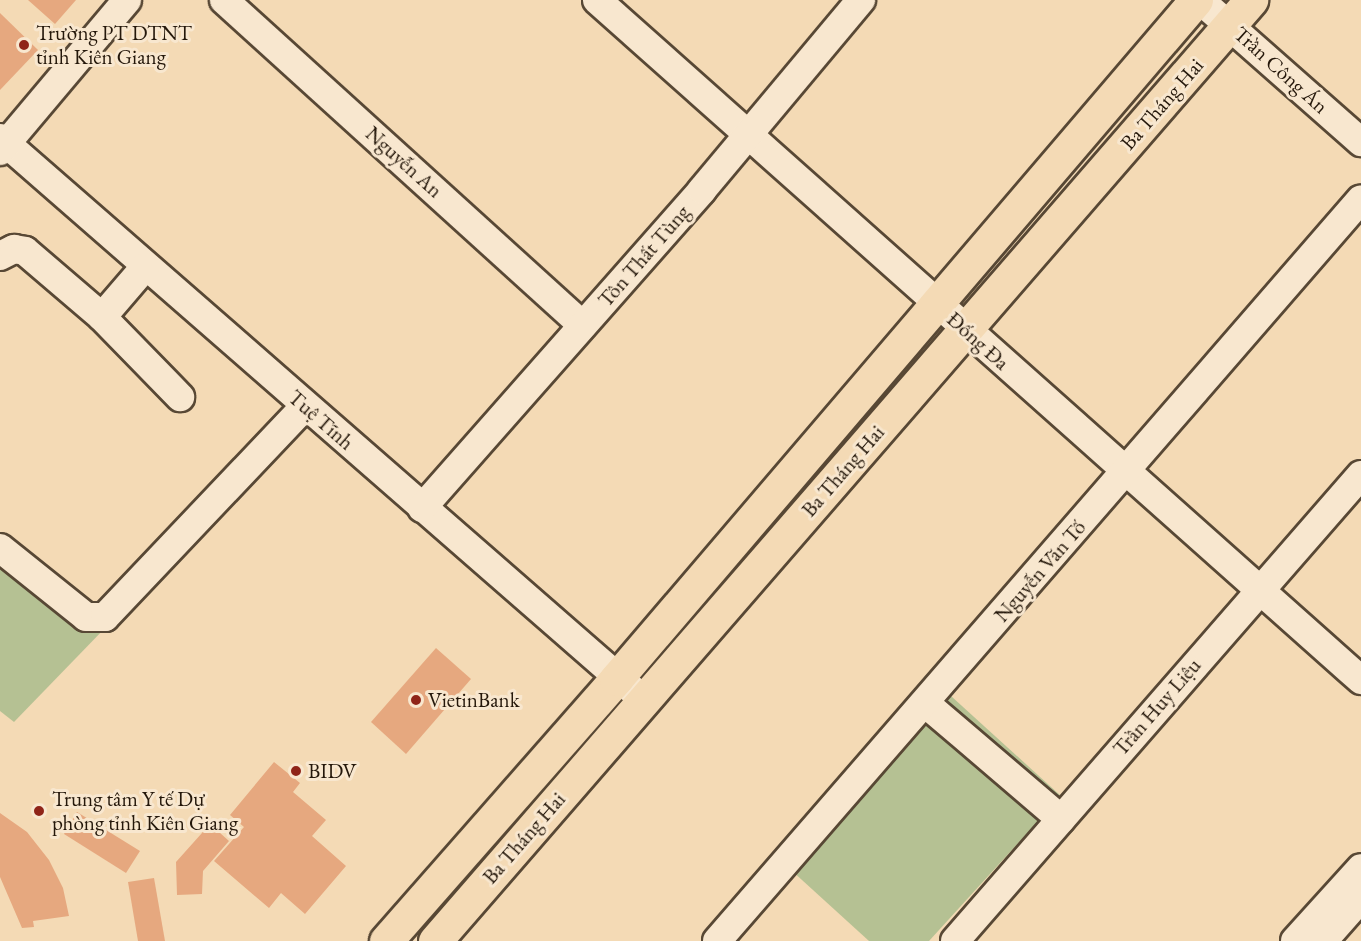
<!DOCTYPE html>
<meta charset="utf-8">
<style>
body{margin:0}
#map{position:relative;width:1361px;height:941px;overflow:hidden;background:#f4dab5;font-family:"EB Garamond",serif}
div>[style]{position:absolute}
.green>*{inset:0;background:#b5c193}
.building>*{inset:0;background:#e6a87f}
.roads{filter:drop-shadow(2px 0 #584835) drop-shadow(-2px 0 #584835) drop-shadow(0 2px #584835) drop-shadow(0 -2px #584835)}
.minor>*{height:28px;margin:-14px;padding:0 14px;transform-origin:14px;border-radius:14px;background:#f8e7cf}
.major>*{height:33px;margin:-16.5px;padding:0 16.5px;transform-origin:16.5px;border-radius:16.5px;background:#f4dab5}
.dots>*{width:16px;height:16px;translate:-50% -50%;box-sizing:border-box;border:3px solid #f8e7cf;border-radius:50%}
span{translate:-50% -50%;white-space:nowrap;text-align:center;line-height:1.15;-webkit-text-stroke:6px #f8e7cf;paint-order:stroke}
.poi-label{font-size:21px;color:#24170a}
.left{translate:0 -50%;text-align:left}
.street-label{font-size:21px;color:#24170a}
</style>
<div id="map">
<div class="green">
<i style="clip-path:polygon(6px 535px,106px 627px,14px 722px,0 711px,0 542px)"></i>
<i style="clip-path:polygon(951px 696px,1061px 796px,929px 941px,869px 941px,791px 870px)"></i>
</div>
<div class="building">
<i style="clip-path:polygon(28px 0,76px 0,55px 24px)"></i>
<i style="clip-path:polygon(0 13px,38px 50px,0 90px)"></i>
<i style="clip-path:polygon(436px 648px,471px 679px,406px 754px,371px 722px)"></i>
<i style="clip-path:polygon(274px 762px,300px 783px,293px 792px,326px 820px,312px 836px,346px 866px,305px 914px,281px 893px,269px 908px,214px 861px,244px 827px,230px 815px)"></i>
<i style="clip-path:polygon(77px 812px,140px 851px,126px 873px,64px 834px)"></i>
<i style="clip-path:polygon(0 813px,27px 832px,49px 860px,63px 888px,69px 916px,33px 921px,34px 927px,22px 928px,0 877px)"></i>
<i style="clip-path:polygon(210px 824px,229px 841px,203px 871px,202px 894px,177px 895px,176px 862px)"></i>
<i style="clip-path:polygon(154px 878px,165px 941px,138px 941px,128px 882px)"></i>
</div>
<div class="roads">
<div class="minor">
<i style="left:224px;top:0;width:484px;rotate:42.2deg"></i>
<i style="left:597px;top:0;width:1023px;rotate:41.67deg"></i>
<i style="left:1200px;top:0;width:215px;rotate:41.4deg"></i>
<i style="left:0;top:138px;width:855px;rotate:41.11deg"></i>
<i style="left:0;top:151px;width:197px;rotate:-49.9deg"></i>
<i style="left:0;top:256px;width:16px;rotate:-27deg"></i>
<i style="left:14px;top:249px;width:11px;rotate:10deg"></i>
<i style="left:25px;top:251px;width:101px;rotate:40.6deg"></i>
<i style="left:102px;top:317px;width:112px;rotate:45.7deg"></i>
<i style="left:102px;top:317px;width:66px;rotate:-49.3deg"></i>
<i style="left:422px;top:508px;width:424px;rotate:-48.6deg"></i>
<i style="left:702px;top:190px;width:248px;rotate:-50.1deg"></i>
<i style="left:0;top:548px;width:110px;rotate:38.7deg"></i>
<i style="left:86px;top:617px;width:19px"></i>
<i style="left:105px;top:617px;width:291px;rotate:-46.5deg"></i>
<i style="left:925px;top:703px;width:179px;rotate:40.5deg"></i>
<i style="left:717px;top:941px;width:982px;rotate:-49.04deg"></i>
<i style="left:955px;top:941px;width:618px;rotate:-48.94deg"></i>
<i style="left:1295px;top:941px;width:98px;rotate:-47.9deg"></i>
<i style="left:1323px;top:941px;width:57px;rotate:-48.5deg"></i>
</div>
<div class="major">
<i style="left:386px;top:941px;width:349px;rotate:-48.7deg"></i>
<i style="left:616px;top:679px;width:893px;rotate:-49.5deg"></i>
<i style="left:435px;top:941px;width:1246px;rotate:-49.07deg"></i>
</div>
</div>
<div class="dots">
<i style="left:24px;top:45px;background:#8f2418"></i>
<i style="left:416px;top:700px;background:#8f2418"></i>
<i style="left:296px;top:771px;background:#8f2418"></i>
<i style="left:39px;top:811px;background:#8f2418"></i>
</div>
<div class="poi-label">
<span class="left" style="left:36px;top:45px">Trường PT DTNT<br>tỉnh Kiên Giang</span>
<span class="left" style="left:428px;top:700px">VietinBank</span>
<span class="left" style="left:308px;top:771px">BIDV</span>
<span class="left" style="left:52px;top:811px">Trung tâm Y tế Dự<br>phòng tỉnh Kiên Giang</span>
</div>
<div class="street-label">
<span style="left:1281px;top:70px;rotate:42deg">Trần Công Án</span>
<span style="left:1162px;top:104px;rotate:-49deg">Ba Tháng Hai</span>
<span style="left:404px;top:162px;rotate:42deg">Nguyễn An</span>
<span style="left:644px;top:256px;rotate:-49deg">Tôn Thất Tùng</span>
<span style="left:978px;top:341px;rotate:42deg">Đống Đa</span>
<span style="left:321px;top:420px;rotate:41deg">Tuệ Tĩnh</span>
<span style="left:843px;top:471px;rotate:-49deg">Ba Tháng Hai</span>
<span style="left:1040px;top:571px;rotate:-49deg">Nguyễn Văn Tố</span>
<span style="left:1157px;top:707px;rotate:-49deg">Trần Huy Liệu</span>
<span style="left:524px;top:838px;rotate:-49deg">Ba Tháng Hai</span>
</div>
</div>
